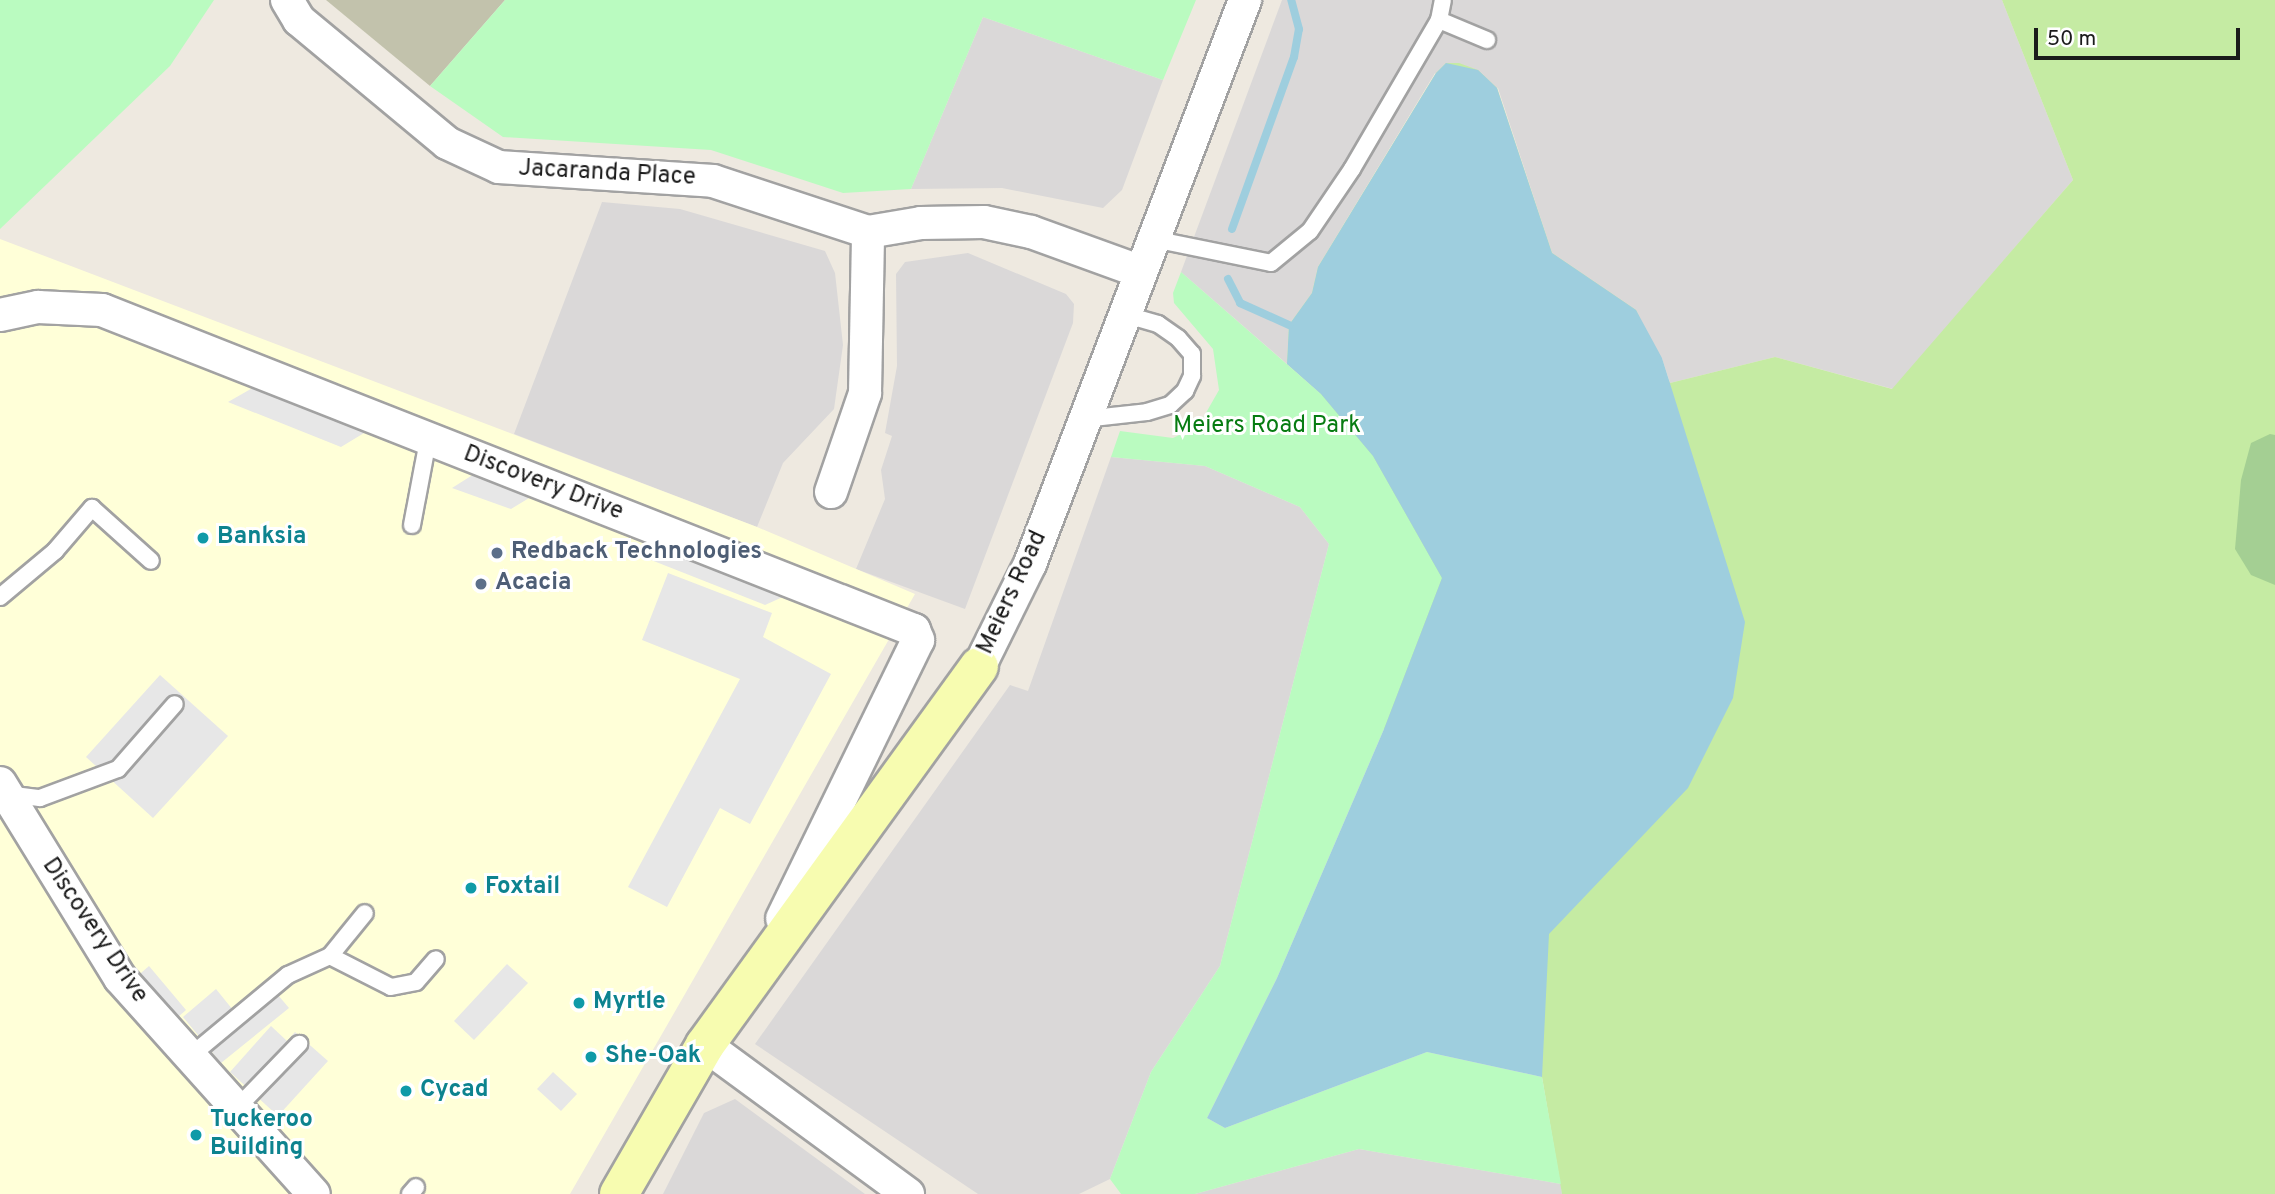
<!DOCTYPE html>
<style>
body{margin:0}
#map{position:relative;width:2275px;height:1194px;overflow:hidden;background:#eee9e0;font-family:Overpass,sans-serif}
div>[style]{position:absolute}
.residential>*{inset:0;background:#dad8d8}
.education>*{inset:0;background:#ffffd8}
.construction>*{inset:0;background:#c2c2ac}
.grass>*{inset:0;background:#c5eba3}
.forest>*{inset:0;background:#a4cf93}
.park>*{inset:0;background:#bafbc0}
.parking>*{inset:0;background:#e7e7e7}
.water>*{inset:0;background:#9ecede}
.stream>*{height:8px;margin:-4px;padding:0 4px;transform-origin:4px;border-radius:4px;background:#9ecede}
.roads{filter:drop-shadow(2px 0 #a2a2a2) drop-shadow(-2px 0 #a2a2a2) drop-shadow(0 2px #a2a2a2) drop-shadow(0 -2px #a2a2a2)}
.lane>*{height:16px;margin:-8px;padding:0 8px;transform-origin:8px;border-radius:8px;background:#fff}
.street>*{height:32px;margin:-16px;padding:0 16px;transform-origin:16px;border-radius:16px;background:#fff}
.secondary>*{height:38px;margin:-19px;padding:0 19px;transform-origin:19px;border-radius:19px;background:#f7fcb0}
.dots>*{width:19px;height:19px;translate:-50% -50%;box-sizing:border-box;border:4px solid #fff;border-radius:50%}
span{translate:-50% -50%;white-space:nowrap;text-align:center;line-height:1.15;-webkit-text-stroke:6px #fff;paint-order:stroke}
.street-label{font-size:24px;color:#1b1b1b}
.park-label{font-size:24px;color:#077c12}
.culture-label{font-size:24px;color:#0d838f;font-weight:700}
.left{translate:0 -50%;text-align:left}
.service-label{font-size:24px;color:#4e5e75;font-weight:700}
.scale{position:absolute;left:2034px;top:28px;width:206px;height:32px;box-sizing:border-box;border:4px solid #1b1b1b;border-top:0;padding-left:9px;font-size:21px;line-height:24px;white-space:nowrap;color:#1b1b1b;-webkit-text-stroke:5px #fff;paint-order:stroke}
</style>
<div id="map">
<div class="residential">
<i style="clip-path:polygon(1282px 0,2002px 0,2073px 180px,1893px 389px,1775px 357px,1670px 383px,1662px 358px,1552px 253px,1498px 88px,1435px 73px,1318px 267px,1312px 293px,1289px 325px,1287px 364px,1181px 272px)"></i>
<i style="clip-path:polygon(983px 17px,1163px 80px,1122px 190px,1103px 208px,1002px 188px,911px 189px)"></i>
<i style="clip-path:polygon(602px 202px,680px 209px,825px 251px,835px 273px,843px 345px,834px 409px,783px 463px,757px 527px,514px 434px)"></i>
<i style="clip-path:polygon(968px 253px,1066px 294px,1074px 304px,1073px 323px,965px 609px,856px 569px,885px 499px,881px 470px,892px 436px,885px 433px,897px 366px,896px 274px,905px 262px)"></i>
<i style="clip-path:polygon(1111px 457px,1205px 466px,1300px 507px,1329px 544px,1220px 966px,1151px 1072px,1110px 1179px,1079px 1194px,978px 1194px,755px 1044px,1010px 685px,1028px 691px)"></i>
<i style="clip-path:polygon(735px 1099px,865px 1194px,663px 1194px,704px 1113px)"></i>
<i style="clip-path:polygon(1359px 1149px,1561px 1184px,1562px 1194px,1195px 1194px)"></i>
</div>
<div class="education">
<i style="clip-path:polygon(0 239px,757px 527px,915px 594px,570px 1194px,0 1194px)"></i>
</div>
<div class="construction">
<i style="clip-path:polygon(326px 0,505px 0,430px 86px)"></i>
</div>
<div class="grass">
<i style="clip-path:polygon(2002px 0,2275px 0,2275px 1194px,1562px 1194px,1542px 1077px,1384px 729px,1321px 394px,1287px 364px,1289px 325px,1312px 293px,1318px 267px,1436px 73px,1446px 63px,1459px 63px,1478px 70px,1497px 88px,1552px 253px,1636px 310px,1670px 383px,1775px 357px,1892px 389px,2073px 180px)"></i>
</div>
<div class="forest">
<i style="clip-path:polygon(2270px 434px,2275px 435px,2275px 585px,2251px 575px,2235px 549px,2241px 480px,2251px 443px)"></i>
</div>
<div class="park">
<i style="clip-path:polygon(0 0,214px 0,170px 66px,0 229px)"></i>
<i style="clip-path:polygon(505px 0,1196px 0,1163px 80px,983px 17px,911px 189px,843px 193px,711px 150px,503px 137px,430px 86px)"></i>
<i style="clip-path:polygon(1181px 272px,1321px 394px,1373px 456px,1442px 578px,1384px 729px,1277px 978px,1207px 1118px,1225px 1128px,1427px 1052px,1542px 1077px,1561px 1184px,1359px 1149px,1195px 1194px,1121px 1194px,1110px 1179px,1151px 1072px,1220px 966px,1329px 544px,1300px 507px,1205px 466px,1111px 457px,1120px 431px,1173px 438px,1199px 425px,1219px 390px,1213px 349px,1174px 303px,1173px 293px)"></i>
</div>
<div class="parking">
<i style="clip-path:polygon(256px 386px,369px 430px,341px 447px,228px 402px)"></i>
<i style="clip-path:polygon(479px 471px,539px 492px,511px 509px,452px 488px)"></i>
<i style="clip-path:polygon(678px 545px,796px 591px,765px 605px,646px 558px)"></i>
<i style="clip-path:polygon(668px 573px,772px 613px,763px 637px,831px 674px,750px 824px,720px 808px,667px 907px,628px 887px,740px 679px,642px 640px)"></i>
<i style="clip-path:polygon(160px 675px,228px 736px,153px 818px,86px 757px)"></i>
<i style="clip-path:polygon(507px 964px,528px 983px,474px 1040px,454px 1021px)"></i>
<i style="clip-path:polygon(149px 966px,186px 1010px,171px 1023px,134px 979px)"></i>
<i style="clip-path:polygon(267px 982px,289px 1008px,221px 1063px,183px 1017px,216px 989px,233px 1010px)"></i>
<i style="clip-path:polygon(271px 1026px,287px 1041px,295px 1032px,328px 1061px,278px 1116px,230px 1072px)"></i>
<i style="clip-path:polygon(553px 1072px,577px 1094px,561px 1111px,537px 1089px)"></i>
</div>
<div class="water">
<i style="clip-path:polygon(1446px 63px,1478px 70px,1497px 88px,1552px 253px,1636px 310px,1662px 358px,1745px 622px,1733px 698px,1688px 788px,1549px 934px,1542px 1077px,1427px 1052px,1225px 1128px,1207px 1118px,1277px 978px,1384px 729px,1442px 578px,1373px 456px,1321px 394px,1287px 364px,1289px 325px,1312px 293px,1318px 267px,1436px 73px)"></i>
</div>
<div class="stream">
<i style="left:1232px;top:229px;width:183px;rotate:-70.2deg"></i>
<i style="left:1294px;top:57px;width:28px;rotate:-80deg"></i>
<i style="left:1299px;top:29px;width:30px;rotate:-105deg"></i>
<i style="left:1228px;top:279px;width:27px;rotate:63deg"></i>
<i style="left:1240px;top:303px;width:54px;rotate:24.2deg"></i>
</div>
<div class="roads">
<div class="lane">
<i style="left:1439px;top:20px;width:52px;rotate:22.6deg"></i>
<i style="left:1168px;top:242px;width:105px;rotate:11.5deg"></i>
<i style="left:1271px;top:263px;width:50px;rotate:-39.4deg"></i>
<i style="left:1310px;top:231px;width:75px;rotate:-55.9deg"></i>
<i style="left:1352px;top:169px;width:173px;rotate:-59.7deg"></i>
<i style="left:1439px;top:20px;width:20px;rotate:-79deg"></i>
<i style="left:1084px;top:419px;width:63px;rotate:-6.3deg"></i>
<i style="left:1147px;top:412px;width:24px;rotate:-17deg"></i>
<i style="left:1170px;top:405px;width:21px;rotate:-43deg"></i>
<i style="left:1185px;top:391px;width:17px;rotate:-65deg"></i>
<i style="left:1192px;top:376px;width:22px;rotate:-90deg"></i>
<i style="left:1192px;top:354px;width:21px;rotate:-131deg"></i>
<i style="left:1178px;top:338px;width:24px;rotate:-145deg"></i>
<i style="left:1158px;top:324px;width:35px;rotate:-164deg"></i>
<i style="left:412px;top:525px;width:86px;rotate:-79.3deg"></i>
<i style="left:0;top:597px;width:72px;rotate:-39.9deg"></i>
<i style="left:55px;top:551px;width:57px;rotate:-49.3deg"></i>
<i style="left:92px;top:508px;width:79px;rotate:41.9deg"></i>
<i style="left:6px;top:794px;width:34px;rotate:7deg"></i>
<i style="left:40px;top:798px;width:83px;rotate:-20.4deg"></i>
<i style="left:118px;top:769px;width:86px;rotate:-48.8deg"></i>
<i style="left:330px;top:956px;width:55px;rotate:-50.9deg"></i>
<i style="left:188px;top:1058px;width:130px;rotate:-39.7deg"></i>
<i style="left:288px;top:975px;width:46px;rotate:-24.3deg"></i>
<i style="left:330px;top:956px;width:68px;rotate:26.9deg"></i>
<i style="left:391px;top:987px;width:25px;rotate:-11deg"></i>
<i style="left:416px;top:982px;width:30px;rotate:-49deg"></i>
<i style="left:236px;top:1109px;width:91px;rotate:-45.9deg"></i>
<i style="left:410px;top:1194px;width:9px;rotate:-49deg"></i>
</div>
<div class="street">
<i style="left:287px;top:0;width:23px;rotate:59deg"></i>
<i style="left:299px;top:20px;width:192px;rotate:39.7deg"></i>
<i style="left:447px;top:143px;width:57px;rotate:24.8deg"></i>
<i style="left:499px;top:167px;width:214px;rotate:3.7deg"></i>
<i style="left:713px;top:181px;width:163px;rotate:18.2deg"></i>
<i style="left:868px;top:232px;width:54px;rotate:-9.6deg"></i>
<i style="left:921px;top:223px;width:63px;rotate:-0.9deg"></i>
<i style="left:984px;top:222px;width:48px;rotate:12deg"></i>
<i style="left:1031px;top:232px;width:115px;rotate:19.9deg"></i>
<i style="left:0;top:315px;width:39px;rotate:-12deg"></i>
<i style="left:38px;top:307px;width:64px;rotate:2.7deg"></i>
<i style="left:102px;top:310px;width:873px;rotate:21.51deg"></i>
<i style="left:914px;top:630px;width:11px;rotate:68deg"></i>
<i style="left:918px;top:640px;width:310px;rotate:116deg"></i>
<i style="left:831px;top:492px;width:105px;rotate:-71deg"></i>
<i style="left:865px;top:393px;width:161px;rotate:-88.9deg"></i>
<i style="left:979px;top:667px;width:115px;rotate:-63.7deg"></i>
<i style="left:1030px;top:564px;width:604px;rotate:-69.13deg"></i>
<i style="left:0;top:783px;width:229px;rotate:58.4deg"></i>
<i style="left:120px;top:978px;width:290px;rotate:48.1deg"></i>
<i style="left:705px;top:1045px;width:252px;rotate:36.3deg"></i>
</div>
<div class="secondary">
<i style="left:619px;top:1194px;width:172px;rotate:-60deg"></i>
<i style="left:705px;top:1045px;width:467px;rotate:-54.1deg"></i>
</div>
</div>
<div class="dots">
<i style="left:203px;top:538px;background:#0f9aa8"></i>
<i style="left:497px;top:553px;background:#5c6f8a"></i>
<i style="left:481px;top:584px;background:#5c6f8a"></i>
<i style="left:471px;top:888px;background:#0f9aa8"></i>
<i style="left:579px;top:1003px;background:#0f9aa8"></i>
<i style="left:591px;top:1057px;background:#0f9aa8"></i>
<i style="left:406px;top:1091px;background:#0f9aa8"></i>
<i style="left:196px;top:1135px;background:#0f9aa8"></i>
</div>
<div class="street-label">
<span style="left:607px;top:174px;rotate:3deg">Jacaranda Place</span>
<span style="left:543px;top:484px;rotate:21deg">Discovery Drive</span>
<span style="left:1013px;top:593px;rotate:-65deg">Meiers Road</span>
<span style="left:94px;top:931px;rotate:56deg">Discovery Drive</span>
</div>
<div class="park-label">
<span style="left:1267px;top:427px">Meiers Road Park</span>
</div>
<div class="culture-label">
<span class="left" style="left:217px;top:538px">Banksia</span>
<span class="left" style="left:485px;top:888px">Foxtail</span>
<span class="left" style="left:593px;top:1003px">Myrtle</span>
<span class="left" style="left:605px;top:1057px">She-Oak</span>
<span class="left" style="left:420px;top:1091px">Cycad</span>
<span class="left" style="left:210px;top:1135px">Tuckeroo<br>Building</span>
</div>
<div class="service-label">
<span class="left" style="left:511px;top:553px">Redback Technologies</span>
<span class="left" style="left:495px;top:584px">Acacia</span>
</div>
<div class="scale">50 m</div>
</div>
